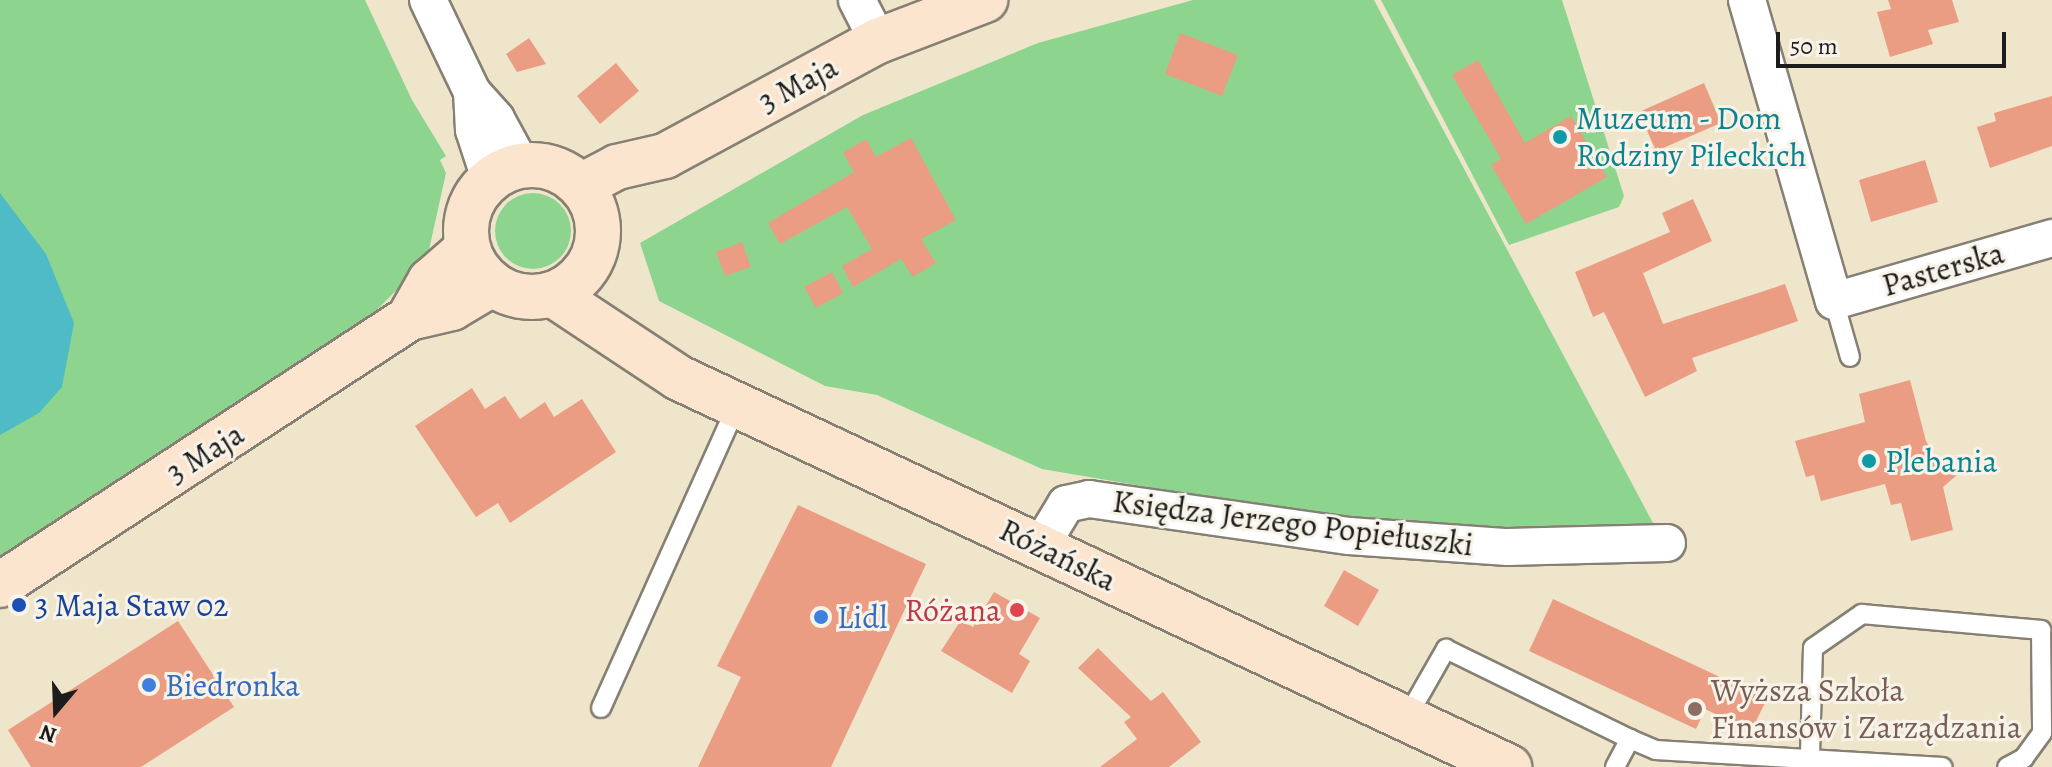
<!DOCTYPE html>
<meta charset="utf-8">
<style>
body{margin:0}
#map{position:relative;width:2052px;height:767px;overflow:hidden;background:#efe5cb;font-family:Alegreya,serif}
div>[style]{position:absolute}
.green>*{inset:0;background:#8dd58f}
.round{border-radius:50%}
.water>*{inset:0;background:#4ebbc7}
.building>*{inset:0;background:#ea9d82}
.roads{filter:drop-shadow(2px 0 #868074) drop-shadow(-2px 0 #868074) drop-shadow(0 2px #868074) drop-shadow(0 -2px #868074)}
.lane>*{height:18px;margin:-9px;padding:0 9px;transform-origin:9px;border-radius:9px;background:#fff}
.street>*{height:36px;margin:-18px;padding:0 18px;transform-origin:18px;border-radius:18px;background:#fff}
.secondary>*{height:44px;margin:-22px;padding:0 22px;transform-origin:22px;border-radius:22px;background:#fce5cf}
.secondary>.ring{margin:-22px;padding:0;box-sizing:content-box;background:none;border:44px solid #fce5cf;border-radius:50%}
.dots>*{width:22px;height:22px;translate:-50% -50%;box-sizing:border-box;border:4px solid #f7f3e8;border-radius:50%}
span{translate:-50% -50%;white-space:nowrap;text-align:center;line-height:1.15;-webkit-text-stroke:6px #f7f3e8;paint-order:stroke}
.street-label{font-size:32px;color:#1c1c1c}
.culture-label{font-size:32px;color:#0d838f}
.left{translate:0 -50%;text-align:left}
.transit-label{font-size:32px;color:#164399}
.health-label{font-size:32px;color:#be3a42}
.right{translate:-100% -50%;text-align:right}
.shop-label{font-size:32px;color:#366cbe}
.education-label{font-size:32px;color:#785e54}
.north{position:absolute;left:16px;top:671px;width:80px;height:80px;-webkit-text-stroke:6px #f7f3e8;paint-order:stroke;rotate:199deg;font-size:22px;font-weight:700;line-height:32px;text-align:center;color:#1c1c1c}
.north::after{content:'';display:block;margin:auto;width:28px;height:36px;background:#1c1c1c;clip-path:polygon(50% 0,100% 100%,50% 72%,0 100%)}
.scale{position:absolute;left:1776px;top:32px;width:230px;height:36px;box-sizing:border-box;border:4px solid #1c1c1c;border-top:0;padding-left:10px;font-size:24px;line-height:28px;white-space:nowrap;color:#1c1c1c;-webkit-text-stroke:6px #f7f3e8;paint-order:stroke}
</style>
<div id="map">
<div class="green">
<i style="clip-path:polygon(0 0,365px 0,412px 100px,446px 156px,440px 160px,446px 173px,427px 259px,370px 317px,0 568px)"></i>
<i style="clip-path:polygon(1193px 0,1374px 0,1653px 523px,1486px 529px,1318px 516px,1042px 469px,877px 395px,825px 386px,659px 301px,640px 243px,863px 115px,1038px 43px)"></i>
<i style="clip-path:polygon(1381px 0,1562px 0,1624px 196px,1619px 207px,1509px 245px)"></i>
<i class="round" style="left:495px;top:193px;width:76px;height:76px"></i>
</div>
<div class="water">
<i style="clip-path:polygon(0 193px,46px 254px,74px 323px,62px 387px,39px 413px,0 435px)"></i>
</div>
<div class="building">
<i style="clip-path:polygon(1888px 0,1952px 0,1959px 22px,1928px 30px,1933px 44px,1890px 57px,1877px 12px,1891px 9px)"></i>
<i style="clip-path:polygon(1180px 33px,1238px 55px,1222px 96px,1165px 74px)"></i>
<i style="clip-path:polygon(529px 38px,546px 64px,517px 72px,506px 54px)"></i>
<i style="clip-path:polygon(1478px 60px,1525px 143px,1571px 116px,1607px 177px,1526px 224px,1491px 165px,1501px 159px,1452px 75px)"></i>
<i style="clip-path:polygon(616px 63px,639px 91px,600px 124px,577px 96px)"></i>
<i style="clip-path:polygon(1704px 83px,1721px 123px,1656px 151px,1639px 112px)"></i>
<i style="clip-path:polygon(2052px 96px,2052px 146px,1990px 168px,1977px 127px,1996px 121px,1994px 113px)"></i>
<i style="clip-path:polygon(911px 138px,956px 220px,921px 239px,936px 263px,913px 277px,901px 259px,853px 287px,842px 266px,872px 249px,847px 207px,780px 244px,768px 223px,854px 172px,843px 153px,866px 139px,876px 157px)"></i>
<i style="clip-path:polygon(1925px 160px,1938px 202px,1871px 222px,1859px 180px)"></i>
<i style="clip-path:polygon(1693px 199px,1712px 241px,1643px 273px,1663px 324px,1785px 284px,1798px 321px,1692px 358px,1697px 371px,1645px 397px,1604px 312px,1593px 317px,1575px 272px,1670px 232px,1662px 213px)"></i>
<i style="clip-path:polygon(742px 242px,751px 267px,725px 276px,716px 252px)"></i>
<i style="clip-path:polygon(832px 272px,843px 293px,816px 308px,804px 287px)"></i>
<i style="clip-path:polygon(1910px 380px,1926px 441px,1937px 462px,1957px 475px,1943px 487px,1953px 530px,1911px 541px,1901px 503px,1891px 505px,1885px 484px,1821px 501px,1814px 475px,1806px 477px,1795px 441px,1865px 422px,1859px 394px)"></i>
<i style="clip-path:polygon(472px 388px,485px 409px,505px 396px,520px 419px,545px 402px,554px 417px,582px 399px,616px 452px,510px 523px,498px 503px,476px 517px,415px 426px)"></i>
<i style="clip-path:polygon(798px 505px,926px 564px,831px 767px,698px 767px,741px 677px,717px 666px)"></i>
<i style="clip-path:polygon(1344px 570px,1379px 590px,1358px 626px,1324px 606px)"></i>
<i style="clip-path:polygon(994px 592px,1040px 618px,1019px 654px,1030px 661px,1012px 693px,941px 651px,961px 620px,973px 627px)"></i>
<i style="clip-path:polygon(1553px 599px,1767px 699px,1751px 731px,1705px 709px,1696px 729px,1529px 651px)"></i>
<i style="clip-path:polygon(178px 621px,234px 707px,141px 767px,31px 767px,8px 730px)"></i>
<i style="clip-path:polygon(1098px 648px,1151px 701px,1163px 692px,1201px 742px,1169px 767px,1100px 767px,1137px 739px,1124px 722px,1131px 717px,1078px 668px)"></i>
</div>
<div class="roads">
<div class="lane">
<i style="left:1834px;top:301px;width:58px;rotate:74.1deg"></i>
<i style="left:601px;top:708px;width:331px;rotate:-65.8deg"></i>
<i style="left:1406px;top:719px;width:81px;rotate:-60.3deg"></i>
<i style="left:1446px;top:649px;width:205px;rotate:26.1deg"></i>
<i style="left:1810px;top:755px;width:107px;rotate:-88.4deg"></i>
<i style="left:1813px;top:648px;width:60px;rotate:-34.8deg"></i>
<i style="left:1862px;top:614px;width:180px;rotate:5.1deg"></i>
<i style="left:2041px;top:630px;width:103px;rotate:89.4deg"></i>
<i style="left:2042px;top:733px;width:31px;rotate:126deg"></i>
<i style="left:2024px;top:758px;width:19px;rotate:152deg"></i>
<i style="left:1615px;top:767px;width:32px;rotate:-62deg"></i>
<i style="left:1630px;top:739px;width:28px;rotate:23deg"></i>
<i style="left:1656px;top:750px;width:287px;rotate:3.4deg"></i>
</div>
<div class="street">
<i style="left:428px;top:0;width:102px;rotate:64.4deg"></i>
<i style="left:472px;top:92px;width:36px;rotate:48deg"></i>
<i style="left:496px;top:119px;width:52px;rotate:61.5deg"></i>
<i style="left:857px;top:0;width:46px;rotate:62.9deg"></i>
<i style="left:1747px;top:0;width:313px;rotate:73.9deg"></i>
<i style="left:1834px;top:301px;width:227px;rotate:-16.1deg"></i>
<i style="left:472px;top:92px;width:38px;rotate:87deg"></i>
<i style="left:474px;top:130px;width:52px;rotate:71.9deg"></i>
<i style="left:1040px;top:547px;width:50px;rotate:-58.8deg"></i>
<i style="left:1066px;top:504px;width:24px;rotate:-12deg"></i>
<i style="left:1089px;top:499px;width:263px;rotate:8.1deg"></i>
<i style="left:1349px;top:536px;width:159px;rotate:4deg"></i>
<i style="left:1508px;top:547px;width:159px;rotate:-1.4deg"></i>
</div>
<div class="secondary">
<i class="ring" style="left:466px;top:165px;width:88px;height:88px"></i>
<i style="left:581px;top:186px;width:41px;rotate:-27.8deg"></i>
<i style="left:617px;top:167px;width:49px;rotate:-12.9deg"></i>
<i style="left:665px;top:156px;width:242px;rotate:-28.4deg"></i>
<i style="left:878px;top:41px;width:115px;rotate:-21deg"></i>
<i style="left:552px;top:294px;width:152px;rotate:33.5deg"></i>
<i style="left:679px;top:378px;width:917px;rotate:25.11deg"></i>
<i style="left:409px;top:318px;width:43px;rotate:-60.4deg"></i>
<i style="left:430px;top:281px;width:50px;rotate:-41deg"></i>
<i style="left:0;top:585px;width:488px;rotate:-33.1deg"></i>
<i style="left:409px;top:318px;width:44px;rotate:-13.1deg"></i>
<i style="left:452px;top:308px;width:47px;rotate:-31deg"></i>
</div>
</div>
<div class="dots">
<i style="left:1560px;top:137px;background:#0f9aa8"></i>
<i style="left:1869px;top:461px;background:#0f9aa8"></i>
<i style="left:19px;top:605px;background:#1a4fb4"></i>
<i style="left:1017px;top:610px;background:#e0444e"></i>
<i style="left:821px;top:617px;background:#3f7fe0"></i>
<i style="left:149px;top:685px;background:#3f7fe0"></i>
<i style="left:1695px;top:709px;background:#8d6e63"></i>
</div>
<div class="street-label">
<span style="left:798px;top:84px;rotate:-28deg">3 Maja</span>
<span style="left:1943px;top:269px;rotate:-16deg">Pasterska</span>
<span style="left:205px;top:453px;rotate:-32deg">3 Maja</span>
<span style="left:1293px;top:523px;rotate:7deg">Księdza Jerzego Popiełuszki</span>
<span style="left:1058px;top:555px;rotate:26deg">Różańska</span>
</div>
<div class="culture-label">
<span class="left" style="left:1576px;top:137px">Muzeum - Dom<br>Rodziny Pileckich</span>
<span class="left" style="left:1885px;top:461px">Plebania</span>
</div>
<div class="transit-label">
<span class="left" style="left:35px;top:605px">3 Maja Staw 02</span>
</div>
<div class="health-label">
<span class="right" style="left:1001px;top:610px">Różana</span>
</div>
<div class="shop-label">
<span class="left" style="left:837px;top:617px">Lidl</span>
<span class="left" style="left:165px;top:685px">Biedronka</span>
</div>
<div class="education-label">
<span class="left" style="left:1711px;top:709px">Wyższa Szkoła<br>Finansów i Zarządzania</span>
</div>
<div class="north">N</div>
<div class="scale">50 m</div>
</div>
